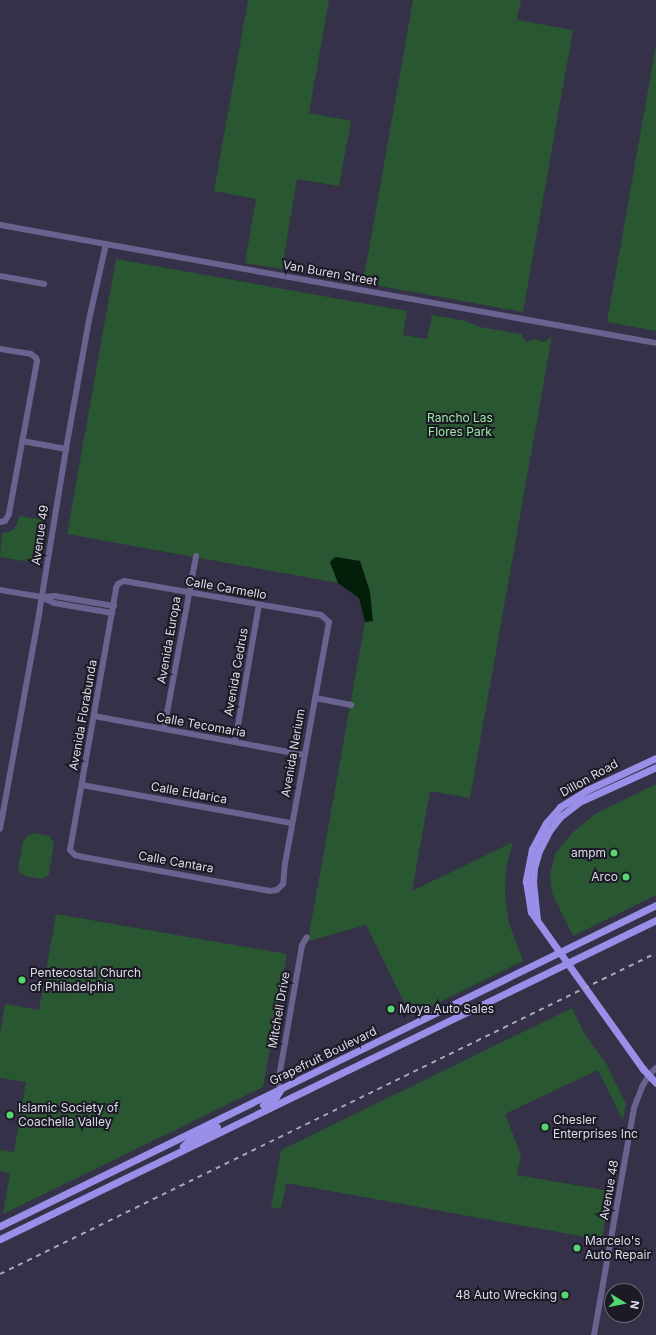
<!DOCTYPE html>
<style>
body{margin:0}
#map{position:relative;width:656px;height:1335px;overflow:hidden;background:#343148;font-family:Inter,sans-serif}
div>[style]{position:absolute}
.green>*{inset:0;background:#295731}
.water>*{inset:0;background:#031f09}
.minor>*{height:6px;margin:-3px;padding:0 3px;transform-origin:3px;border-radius:3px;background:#68638f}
.major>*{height:7px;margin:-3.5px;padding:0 3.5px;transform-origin:3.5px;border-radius:3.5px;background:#9a8fe8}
.rail>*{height:1.5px;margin-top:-0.75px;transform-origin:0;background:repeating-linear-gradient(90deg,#a9a7b9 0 5px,transparent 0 10px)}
.dots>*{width:11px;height:11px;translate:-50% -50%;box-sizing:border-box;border:2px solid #1c1b25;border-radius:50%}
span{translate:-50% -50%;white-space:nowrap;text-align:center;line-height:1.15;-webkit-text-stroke:4px #1c1b25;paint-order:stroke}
.street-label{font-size:12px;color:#dddceb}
.park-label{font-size:12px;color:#99e8a4}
.poi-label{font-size:12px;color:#dddceb}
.right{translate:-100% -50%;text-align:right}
.left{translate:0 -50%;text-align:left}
.north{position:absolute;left:604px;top:1283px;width:40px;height:40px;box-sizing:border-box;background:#1c1b25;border:1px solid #696874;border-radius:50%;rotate:100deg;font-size:11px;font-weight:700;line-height:16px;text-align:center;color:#dddceb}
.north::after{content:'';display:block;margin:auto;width:14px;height:18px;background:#55d671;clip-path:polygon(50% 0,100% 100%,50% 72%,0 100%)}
</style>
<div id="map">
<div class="green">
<i style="clip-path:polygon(248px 0,329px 0,309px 113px,351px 121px,339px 186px,297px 179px,282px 269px,245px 263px,256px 199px,214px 191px)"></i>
<i style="clip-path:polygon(413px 0,521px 0,517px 20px,573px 30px,523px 312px,363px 283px)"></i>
<i style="clip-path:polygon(656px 45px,656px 331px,607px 322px)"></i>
<i style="clip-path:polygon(116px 259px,407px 311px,403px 335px,427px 339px,432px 315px,466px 321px,480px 327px,521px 334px,526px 342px,534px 339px,544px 342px,552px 336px,470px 798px,430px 791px,412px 891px,513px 842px,506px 869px,505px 895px,509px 923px,523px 961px,411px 1016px,366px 925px,309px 941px,310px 929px,365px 622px,367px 622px,370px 592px,360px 561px,335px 557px,330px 562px,338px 583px,67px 534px)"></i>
<i style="clip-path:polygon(20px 516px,43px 520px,36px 563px,0 557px,2px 533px,9px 532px,15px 528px)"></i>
<i style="clip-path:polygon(656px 784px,656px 895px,573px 936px,552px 893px,550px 874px,555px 854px,573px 832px,595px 814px)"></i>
<i style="clip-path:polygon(34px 833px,49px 836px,54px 843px,49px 874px,46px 877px,42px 879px,25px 876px,20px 873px,18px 868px,23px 842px,27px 836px)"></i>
<i style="clip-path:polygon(56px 914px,287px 954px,263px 1087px,3px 1214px,10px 1173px,0 1171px,0 1150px,14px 1152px,26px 1082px,0 1078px,0 1033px,5px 1004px,39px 1010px)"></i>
<i style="clip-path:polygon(572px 1008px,584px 1033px,607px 1065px,626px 1104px,623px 1120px,598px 1070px,505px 1114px,521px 1155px,517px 1175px,610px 1191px,602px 1240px,286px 1183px,281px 1209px,271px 1207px,281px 1150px)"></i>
</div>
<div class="water">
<i style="clip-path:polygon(335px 557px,360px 561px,370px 592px,373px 621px,365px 622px,359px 598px,338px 583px,330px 562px)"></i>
</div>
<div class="minor">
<i style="left:0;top:225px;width:667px;rotate:10.2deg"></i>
<i style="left:0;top:276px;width:45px;rotate:10.3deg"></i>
<i style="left:0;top:349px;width:31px;rotate:9deg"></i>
<i style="left:31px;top:354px;width:6px;rotate:39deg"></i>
<i style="left:36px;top:358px;width:3px;rotate:72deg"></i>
<i style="left:37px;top:361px;width:156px;rotate:100.4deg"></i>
<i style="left:9px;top:514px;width:8px;rotate:120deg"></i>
<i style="left:5px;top:521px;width:5px;rotate:169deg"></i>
<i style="left:22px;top:441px;width:45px;rotate:10.3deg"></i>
<i style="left:124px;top:581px;width:200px;rotate:9.8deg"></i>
<i style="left:321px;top:615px;width:11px;rotate:41deg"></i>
<i style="left:329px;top:622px;width:245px;rotate:100.3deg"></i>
<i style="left:285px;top:863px;width:21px;rotate:95deg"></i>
<i style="left:283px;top:884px;width:8px;rotate:135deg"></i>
<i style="left:277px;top:890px;width:7px;rotate:172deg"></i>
<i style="left:270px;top:891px;width:190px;rotate:-169.7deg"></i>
<i style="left:83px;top:857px;width:8px;rotate:-166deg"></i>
<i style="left:75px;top:855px;width:7px;rotate:-135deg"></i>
<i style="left:70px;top:850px;width:266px;rotate:-80deg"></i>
<i style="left:116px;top:588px;width:4px;rotate:-63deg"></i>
<i style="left:118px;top:584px;width:7px;rotate:-27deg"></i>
<i style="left:0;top:590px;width:43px;rotate:9.5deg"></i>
<i style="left:42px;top:597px;width:13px;rotate:-4deg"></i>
<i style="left:55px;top:596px;width:60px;rotate:9.6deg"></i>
<i style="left:43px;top:598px;width:12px;rotate:24deg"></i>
<i style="left:54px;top:603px;width:59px;rotate:9.8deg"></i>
<i style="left:315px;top:698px;width:37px;rotate:11deg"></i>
<i style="left:94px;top:716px;width:214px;rotate:10.5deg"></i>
<i style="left:164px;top:729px;width:176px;rotate:-79.5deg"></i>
<i style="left:235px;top:742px;width:139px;rotate:-80.1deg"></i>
<i style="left:82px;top:785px;width:213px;rotate:10.3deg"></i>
<i style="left:0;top:829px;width:219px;rotate:-79.7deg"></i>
<i style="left:39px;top:614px;width:167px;rotate:-80.7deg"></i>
<i style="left:66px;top:449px;width:131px;rotate:-79.9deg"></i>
<i style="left:89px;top:320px;width:78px;rotate:-77.4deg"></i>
<i style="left:281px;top:1089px;width:7px;rotate:-117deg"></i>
<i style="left:278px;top:1083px;width:140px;rotate:-80.1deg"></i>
<i style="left:302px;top:945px;width:9px;rotate:-58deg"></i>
<i style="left:594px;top:1335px;width:230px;rotate:-80deg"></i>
<i style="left:634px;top:1108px;width:22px;rotate:-69deg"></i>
<i style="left:642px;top:1087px;width:14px;rotate:-60deg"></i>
<i style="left:649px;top:1075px;width:10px;rotate:-45deg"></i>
</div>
<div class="major">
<i style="left:656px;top:758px;width:76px;rotate:155.1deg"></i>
<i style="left:587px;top:790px;width:32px;rotate:148deg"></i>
<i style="left:560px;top:807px;width:21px;rotate:131deg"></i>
<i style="left:546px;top:823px;width:30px;rotate:118deg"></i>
<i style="left:532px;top:849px;width:33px;rotate:101deg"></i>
<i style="left:526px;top:881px;width:31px;rotate:81deg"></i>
<i style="left:531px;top:912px;width:193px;rotate:54.5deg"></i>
<i style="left:643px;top:1069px;width:19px;rotate:47deg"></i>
<i style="left:537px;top:920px;width:38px;rotate:-96deg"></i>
<i style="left:533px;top:882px;width:14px;rotate:-86deg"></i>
<i style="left:534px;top:868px;width:18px;rotate:-74deg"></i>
<i style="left:539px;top:851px;width:22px;rotate:-63deg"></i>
<i style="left:549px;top:831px;width:18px;rotate:-52deg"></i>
<i style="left:560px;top:817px;width:24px;rotate:-38deg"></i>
<i style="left:579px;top:802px;width:85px;rotate:-24.4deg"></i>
<i style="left:263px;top:1105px;width:15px;rotate:-32deg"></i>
<i style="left:276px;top:1097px;width:9px;rotate:-58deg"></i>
<i style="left:183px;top:1146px;width:9px;rotate:-41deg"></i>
<i style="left:190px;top:1140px;width:30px;rotate:-26deg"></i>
<i style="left:0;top:1226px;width:730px;rotate:-26.07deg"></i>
<i style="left:0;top:1239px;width:729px;rotate:-25.93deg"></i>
</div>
<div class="rail">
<i style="left:0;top:1274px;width:730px;rotate:-26.07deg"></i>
</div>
<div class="dots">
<i style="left:614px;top:853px;background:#55d671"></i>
<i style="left:626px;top:877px;background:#55d671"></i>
<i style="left:22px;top:980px;background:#55d671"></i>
<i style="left:391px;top:1009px;background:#55d671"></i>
<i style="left:10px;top:1115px;background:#55d671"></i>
<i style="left:545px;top:1127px;background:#55d671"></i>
<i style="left:577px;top:1248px;background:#55d671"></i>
<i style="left:565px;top:1295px;background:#55d671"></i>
</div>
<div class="street-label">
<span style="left:330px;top:273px;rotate:10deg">Van Buren Street</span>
<span style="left:40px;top:535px;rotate:-82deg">Avenue 49</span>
<span style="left:226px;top:588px;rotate:10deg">Calle Carmello</span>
<span style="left:169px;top:640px;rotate:-80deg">Avenida Europa</span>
<span style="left:236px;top:672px;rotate:-80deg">Avenida Cedrus</span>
<span style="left:83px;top:715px;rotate:-80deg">Avenida Florabunda</span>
<span style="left:201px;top:725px;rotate:10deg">Calle Tecomaria</span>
<span style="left:293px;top:753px;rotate:-80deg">Avenida Nerium</span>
<span style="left:589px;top:778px;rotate:-29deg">Dillon Road</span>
<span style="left:189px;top:793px;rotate:10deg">Calle Eldarica</span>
<span style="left:176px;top:862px;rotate:10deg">Calle Cantara</span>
<span style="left:279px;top:1010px;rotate:-80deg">Mitchell Drive</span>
<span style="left:323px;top:1056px;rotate:-26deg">Grapefruit Boulevard</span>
<span style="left:609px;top:1190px;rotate:-80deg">Avenue 48</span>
</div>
<div class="park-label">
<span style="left:460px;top:425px">Rancho Las<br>Flores Park</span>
</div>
<div class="poi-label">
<span class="right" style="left:606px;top:853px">ampm</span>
<span class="right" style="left:618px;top:877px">Arco</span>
<span class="left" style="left:30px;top:980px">Pentecostal Church<br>of Philadelphia</span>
<span class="left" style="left:399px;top:1009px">Moya Auto Sales</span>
<span class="left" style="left:18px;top:1115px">Islamic Society of<br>Coachella Valley</span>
<span class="left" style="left:553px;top:1127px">Chesler<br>Enterprises Inc</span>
<span class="left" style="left:585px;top:1248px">Marcelo's<br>Auto Repair</span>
<span class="right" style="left:557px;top:1295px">48 Auto Wrecking</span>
</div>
<div class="north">N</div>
</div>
